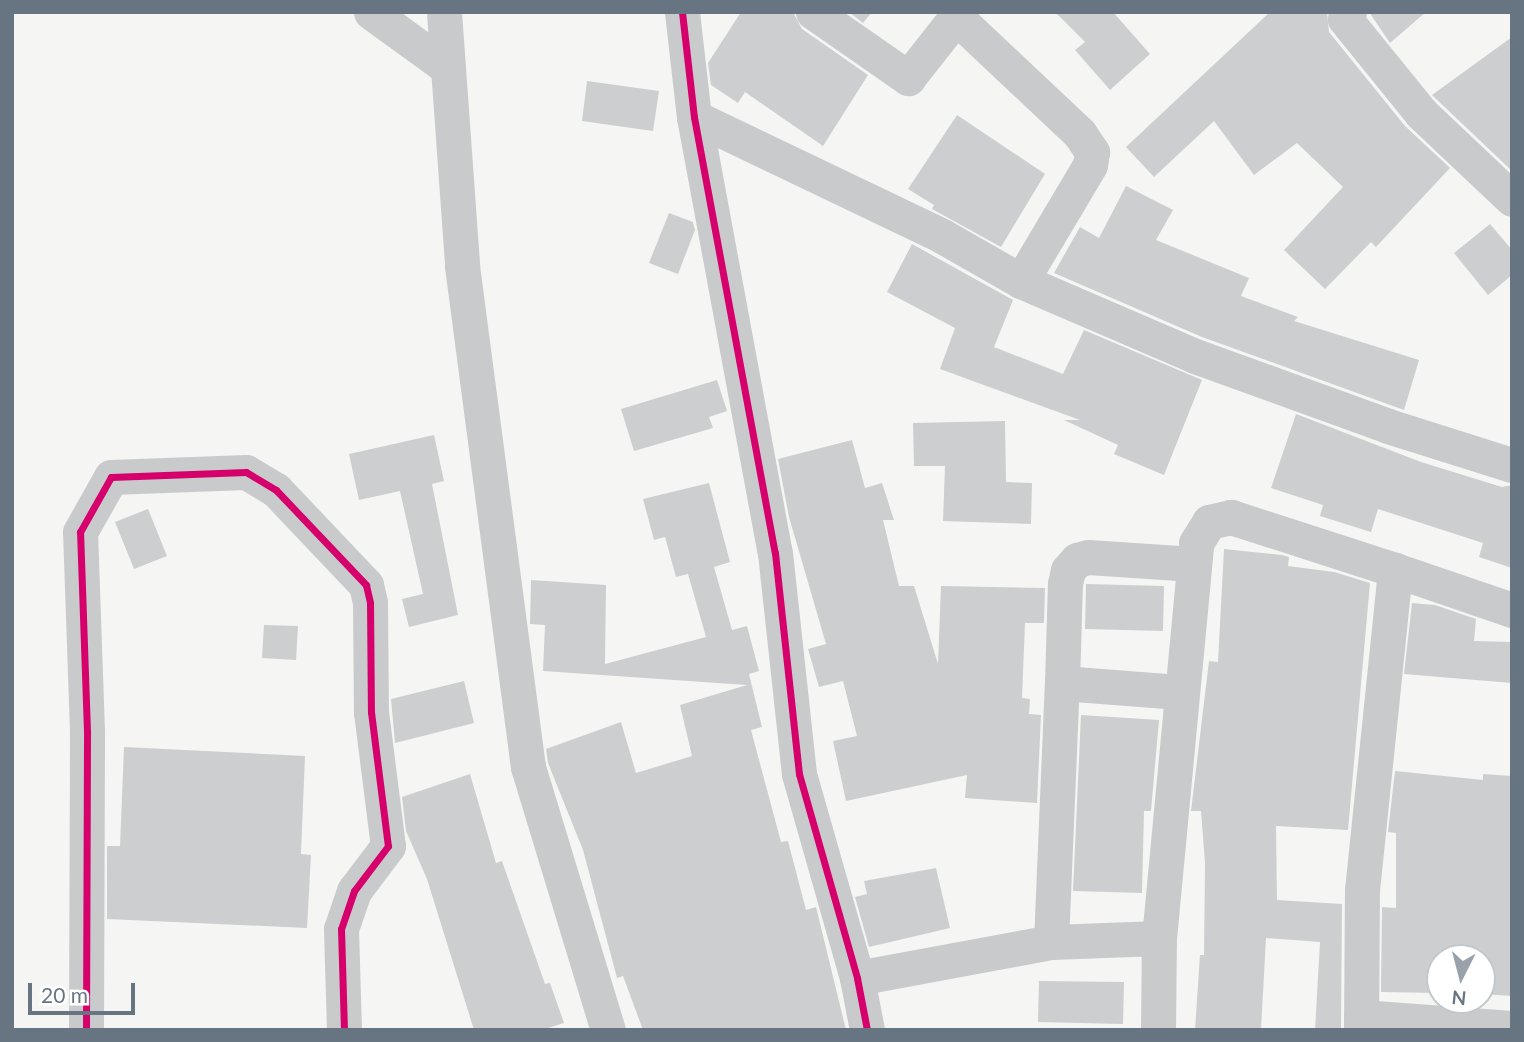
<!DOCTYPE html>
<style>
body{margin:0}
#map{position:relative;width:1524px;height:1042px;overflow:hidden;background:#f5f5f4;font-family:Lato,sans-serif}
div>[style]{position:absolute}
.building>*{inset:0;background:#cdcecf}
.minor>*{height:35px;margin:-17.5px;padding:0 17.5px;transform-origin:17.5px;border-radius:17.5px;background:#c9cacb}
.cycleway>*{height:7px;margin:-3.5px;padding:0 3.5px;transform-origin:3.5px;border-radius:3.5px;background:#d6006c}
span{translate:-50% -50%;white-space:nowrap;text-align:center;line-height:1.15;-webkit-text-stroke:7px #fff;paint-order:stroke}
.frame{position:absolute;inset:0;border:14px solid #677582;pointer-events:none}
.north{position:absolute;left:1426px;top:944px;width:70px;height:70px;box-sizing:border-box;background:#fff;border:2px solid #c2c8cd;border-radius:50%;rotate:186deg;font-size:19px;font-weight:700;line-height:28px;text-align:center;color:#677582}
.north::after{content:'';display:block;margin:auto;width:24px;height:32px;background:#99a2aa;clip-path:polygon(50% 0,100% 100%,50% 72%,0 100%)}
.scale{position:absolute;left:28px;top:983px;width:107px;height:32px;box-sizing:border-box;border:4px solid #677582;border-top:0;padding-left:9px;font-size:21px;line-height:24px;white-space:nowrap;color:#677582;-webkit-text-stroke:5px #fff;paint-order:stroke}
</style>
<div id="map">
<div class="building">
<i style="clip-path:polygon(741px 12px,793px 12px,802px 29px,868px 75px,823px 146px,745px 92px,738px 103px,711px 85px,708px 63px)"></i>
<i style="clip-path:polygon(849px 12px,872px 12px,863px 23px)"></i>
<i style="clip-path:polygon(1055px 12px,1113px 12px,1150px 54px,1110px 90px,1075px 50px,1085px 42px)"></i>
<i style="clip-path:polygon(1270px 12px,1327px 12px,1329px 32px,1405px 126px,1450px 168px,1376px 247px,1371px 242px,1325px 289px,1284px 250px,1343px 187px,1297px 143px,1254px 175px,1214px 121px,1154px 177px,1126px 147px)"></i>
<i style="clip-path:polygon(1369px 12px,1426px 12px,1390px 43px)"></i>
<i style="clip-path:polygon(1512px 37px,1512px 171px,1432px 95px)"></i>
<i style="clip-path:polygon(587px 81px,659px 91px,653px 131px,582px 121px)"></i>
<i style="clip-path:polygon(957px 115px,1045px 174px,1001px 247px,932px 209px,934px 205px,908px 189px)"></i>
<i style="clip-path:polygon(1126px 186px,1173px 210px,1156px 240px,1249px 278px,1241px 296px,1298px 317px,1294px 321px,1419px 360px,1404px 410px,1202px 337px,1054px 273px,1080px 227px,1099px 238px)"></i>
<i style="clip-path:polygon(669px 213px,693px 222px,695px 230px,678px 274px,649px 263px)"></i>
<i style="clip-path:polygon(1490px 224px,1512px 250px,1512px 275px,1488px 295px,1454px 253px)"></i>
<i style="clip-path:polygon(912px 244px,1013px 300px,994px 347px,1063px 374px,1084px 330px,1202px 380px,1164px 475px,1114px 454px,1118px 445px,1064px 420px,1080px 420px,940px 369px,955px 328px,887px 292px)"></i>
<i style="clip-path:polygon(717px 380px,727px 411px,709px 417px,713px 428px,634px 451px,621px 409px)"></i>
<i style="clip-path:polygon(1296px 414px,1421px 462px,1502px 487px,1512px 485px,1512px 568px,1479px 557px,1483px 543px,1378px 509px,1371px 532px,1320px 516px,1323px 505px,1271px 488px)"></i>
<i style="clip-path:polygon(1005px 421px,1006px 482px,1032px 483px,1031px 524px,943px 521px,945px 466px,914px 466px,913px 423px)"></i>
<i style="clip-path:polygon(434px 435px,444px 481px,432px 484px,458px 615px,409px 627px,402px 599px,423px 594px,400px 491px,359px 500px,349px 454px)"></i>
<i style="clip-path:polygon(852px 440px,865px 488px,882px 483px,894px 520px,883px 520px,899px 586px,914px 586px,938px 664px,941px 586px,1045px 588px,1044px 623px,1025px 623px,1022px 698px,1030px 699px,1029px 714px,1041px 715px,1037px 803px,965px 798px,967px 775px,846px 801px,833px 741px,857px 736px,843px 681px,819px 687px,808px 649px,826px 644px,789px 517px,778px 459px)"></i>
<i style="clip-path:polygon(709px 483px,730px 562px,714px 567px,732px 630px,747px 626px,759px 671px,749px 674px,762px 727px,751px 730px,781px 842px,788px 841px,806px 910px,816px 907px,846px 1030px,643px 1030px,623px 976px,617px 978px,583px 850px,548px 763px,546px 749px,621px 722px,636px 773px,692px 756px,680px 705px,747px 685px,543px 671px,545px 625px,530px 624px,531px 580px,606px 585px,605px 664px,706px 637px,688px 574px,676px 577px,665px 537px,654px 540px,643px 499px)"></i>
<i style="clip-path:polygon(148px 509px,167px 556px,134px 569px,115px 522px)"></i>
<i style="clip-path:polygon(1224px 549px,1282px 555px,1289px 557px,1288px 566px,1334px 572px,1370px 583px,1348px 830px,1276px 826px,1277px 900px,1342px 904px,1341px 1030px,1315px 1030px,1320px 942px,1266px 938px,1261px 1030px,1195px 1030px,1200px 955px,1204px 955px,1205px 863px,1201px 811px,1191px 811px,1209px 661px,1218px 662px)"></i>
<i style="clip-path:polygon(1086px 584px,1164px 586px,1163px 631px,1085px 629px)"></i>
<i style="clip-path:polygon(1412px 603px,1435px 605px,1476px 619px,1474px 641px,1512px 642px,1512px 683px,1404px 674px)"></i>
<i style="clip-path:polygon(264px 625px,298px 626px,296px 660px,262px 658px)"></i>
<i style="clip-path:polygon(464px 681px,474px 723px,395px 743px,391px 699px)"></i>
<i style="clip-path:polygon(1081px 715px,1159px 720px,1151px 811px,1144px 811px,1142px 893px,1073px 891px)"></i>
<i style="clip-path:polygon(124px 747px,305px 756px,301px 854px,311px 855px,307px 928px,107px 919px,107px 846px,120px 846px)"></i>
<i style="clip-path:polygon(1395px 771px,1483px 780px,1483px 774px,1512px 776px,1512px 996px,1482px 994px,1482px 958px,1440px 958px,1440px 993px,1381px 992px,1382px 907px,1396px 908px,1396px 833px,1388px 832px)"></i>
<i style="clip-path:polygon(470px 774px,496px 863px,502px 861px,545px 984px,550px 983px,564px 1023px,542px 1030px,474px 1030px,427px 879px,406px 831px,402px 797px)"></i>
<i style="clip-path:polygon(936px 868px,950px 928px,869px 947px,855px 897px,867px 894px,864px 881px)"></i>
<i style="clip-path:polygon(1039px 981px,1124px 982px,1123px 1024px,1038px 1022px)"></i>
</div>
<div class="minor">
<i style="left:371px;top:12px;width:95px;rotate:36deg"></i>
<i style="left:444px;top:12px;width:255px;rotate:85.9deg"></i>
<i style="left:462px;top:266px;width:505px;rotate:82.5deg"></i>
<i style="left:528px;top:767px;width:275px;rotate:73.1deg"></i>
<i style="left:682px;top:12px;width:106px;rotate:83.5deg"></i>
<i style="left:694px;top:117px;width:443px;rotate:79.5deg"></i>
<i style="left:775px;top:553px;width:222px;rotate:83.8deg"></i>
<i style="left:799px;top:774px;width:212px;rotate:74.1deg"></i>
<i style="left:857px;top:978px;width:53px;rotate:79.1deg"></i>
<i style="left:813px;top:12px;width:116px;rotate:34.8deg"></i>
<i style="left:908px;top:78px;width:78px;rotate:-51.8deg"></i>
<i style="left:956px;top:17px;width:170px;rotate:43.3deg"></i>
<i style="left:1080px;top:134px;width:22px;rotate:56deg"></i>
<i style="left:1092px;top:152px;width:13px;rotate:99deg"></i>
<i style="left:1090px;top:165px;width:135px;rotate:120.7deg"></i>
<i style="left:1349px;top:12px;width:8px;rotate:120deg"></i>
<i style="left:1345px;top:19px;width:121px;rotate:51deg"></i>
<i style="left:1421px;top:113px;width:125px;rotate:43.4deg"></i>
<i style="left:694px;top:117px;width:275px;rotate:25.6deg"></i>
<i style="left:942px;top:236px;width:91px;rotate:29.7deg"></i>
<i style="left:1021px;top:281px;width:189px;rotate:23.3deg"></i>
<i style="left:1195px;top:356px;width:205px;rotate:19.9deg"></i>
<i style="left:1388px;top:426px;width:130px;rotate:17.5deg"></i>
<i style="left:1062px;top:683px;width:99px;rotate:-88.3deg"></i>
<i style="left:1065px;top:584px;width:14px;rotate:-78deg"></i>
<i style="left:1068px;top:570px;width:13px;rotate:-48deg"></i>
<i style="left:1077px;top:560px;width:11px;rotate:-15deg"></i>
<i style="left:1088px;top:557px;width:106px;rotate:3.8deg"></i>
<i style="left:1159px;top:938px;width:108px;rotate:177.9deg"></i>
<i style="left:1051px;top:942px;width:259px;rotate:-87.6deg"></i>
<i style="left:1062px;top:683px;width:117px;rotate:4.4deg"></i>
<i style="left:857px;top:978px;width:197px;rotate:-10.5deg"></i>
<i style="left:1361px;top:1017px;width:151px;rotate:4.2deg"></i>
<i style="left:86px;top:1030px;width:299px;rotate:-89.8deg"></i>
<i style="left:87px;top:731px;width:199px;rotate:-92deg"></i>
<i style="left:80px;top:532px;width:63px;rotate:-60.6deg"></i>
<i style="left:111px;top:477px;width:135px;rotate:-2.1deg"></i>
<i style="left:246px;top:472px;width:35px;rotate:31deg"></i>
<i style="left:276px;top:490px;width:131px;rotate:46.5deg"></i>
<i style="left:366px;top:585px;width:18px;rotate:77deg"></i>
<i style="left:370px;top:603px;width:109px;rotate:89.5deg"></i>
<i style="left:371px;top:712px;width:135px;rotate:82.8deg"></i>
<i style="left:388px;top:846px;width:56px;rotate:127.1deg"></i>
<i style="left:354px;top:891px;width:40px;rotate:108.9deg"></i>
<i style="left:341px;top:929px;width:101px;rotate:88.3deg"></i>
<i style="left:1158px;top:1030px;width:92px;rotate:-89.4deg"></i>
<i style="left:1159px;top:938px;width:397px;rotate:-84.6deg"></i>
<i style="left:1196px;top:543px;width:25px;rotate:-58deg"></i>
<i style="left:1209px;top:522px;width:23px;rotate:-13deg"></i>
<i style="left:1231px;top:517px;width:172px;rotate:17.9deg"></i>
<i style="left:1361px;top:1030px;width:140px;rotate:-89.6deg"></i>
<i style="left:1362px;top:890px;width:322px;rotate:-84.1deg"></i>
<i style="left:1395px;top:570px;width:124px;rotate:18.9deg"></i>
</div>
<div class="cycleway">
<i style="left:682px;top:12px;width:106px;rotate:83.5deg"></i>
<i style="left:694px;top:117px;width:443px;rotate:79.5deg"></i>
<i style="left:775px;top:553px;width:222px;rotate:83.8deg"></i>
<i style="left:799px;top:774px;width:212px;rotate:74.1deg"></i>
<i style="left:857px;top:978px;width:53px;rotate:79.1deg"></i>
<i style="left:86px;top:1030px;width:299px;rotate:-89.8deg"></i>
<i style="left:87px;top:731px;width:199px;rotate:-92deg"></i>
<i style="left:80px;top:532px;width:63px;rotate:-60.6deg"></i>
<i style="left:111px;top:477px;width:135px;rotate:-2.1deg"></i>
<i style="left:246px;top:472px;width:35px;rotate:31deg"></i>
<i style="left:276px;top:490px;width:131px;rotate:46.5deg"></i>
<i style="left:366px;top:585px;width:18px;rotate:77deg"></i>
<i style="left:370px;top:603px;width:109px;rotate:89.5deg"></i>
<i style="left:371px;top:712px;width:135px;rotate:82.8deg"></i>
<i style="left:388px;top:846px;width:56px;rotate:127.1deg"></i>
<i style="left:354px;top:891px;width:40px;rotate:108.9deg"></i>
<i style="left:341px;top:929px;width:101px;rotate:88.3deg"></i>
</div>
<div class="frame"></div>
<div class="north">N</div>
<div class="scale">20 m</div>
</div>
